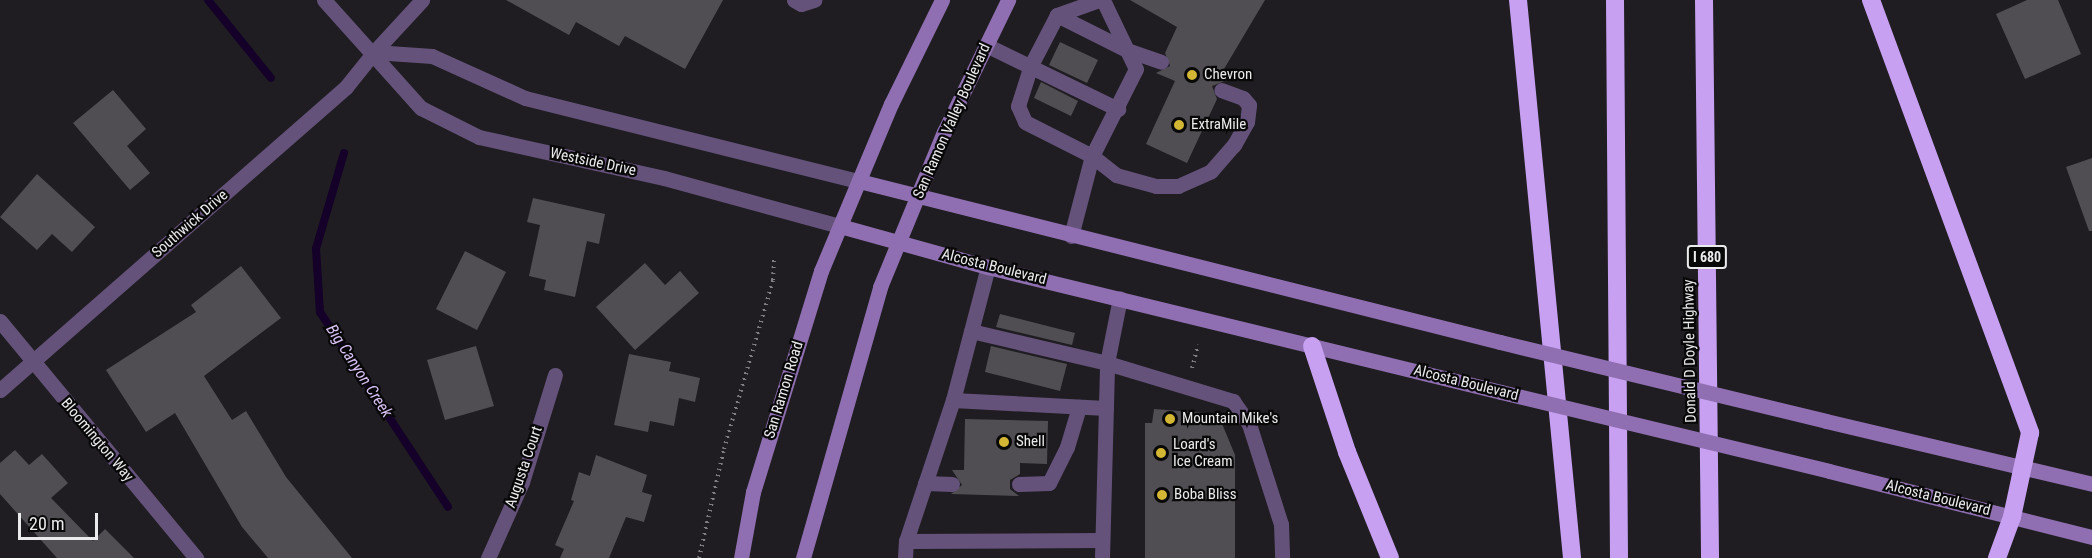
<!DOCTYPE html>
<style>
body{margin:0}
#map{position:relative;width:2092px;height:558px;overflow:hidden;background:#1f1d21;font-family:"Roboto Condensed",sans-serif}
div>[style]{position:absolute}
.stream>*{height:8px;margin:-4px;padding:0 4px;transform-origin:4px;border-radius:4px;background:#140028}
.building>*{inset:0;background:#504e53}
.path>*{height:4px;margin-top:-2px;transform-origin:0;background:repeating-linear-gradient(90deg,#807f82 0 1.5px,transparent 0 6px)}
.service>*{height:15px;margin:-7.5px;padding:0 7.5px;transform-origin:7.5px;border-radius:7.5px;background:#65527b}
.minor>*{height:15px;margin:-7.5px;padding:0 7.5px;transform-origin:7.5px;border-radius:7.5px;background:#65527b}
.tertiary>*{height:15px;margin:-7.5px;padding:0 7.5px;transform-origin:7.5px;border-radius:7.5px;background:#65527b}
.secondary>*{height:15px;margin:-7.5px;padding:0 7.5px;transform-origin:7.5px;border-radius:7.5px;background:#8f6fb1}
.motorway>*{height:18px;margin:-9px;padding:0 9px;transform-origin:9px;border-radius:9px;background:#c7a0f2}
.secondary-bridge>*{height:15px;margin:-7.5px;padding:0 7.5px;transform-origin:7.5px;border-radius:7.5px;background:#8f6fb1}
.dots>*{width:16px;height:16px;translate:-50% -50%;box-sizing:border-box;border:3px solid #080809;border-radius:50%}
span{translate:-50% -50%;white-space:nowrap;text-align:center;line-height:1.15;-webkit-text-stroke:4.5px #080809;paint-order:stroke}
.shield-label span{padding:2px 4px;background:#080809;border:2px solid;border-radius:4px;-webkit-text-stroke-width:0}
.shield-label{font-size:14px;color:#ebeaec;font-weight:700}
.poi-label{font-size:15px;color:#ebeaec}
.left{translate:0 -50%;text-align:left}
.street-label{font-size:15px;color:#ebeaec}
.water-label{font-size:16px;color:#d9c2f5;font-style:italic}
.scale{position:absolute;left:18px;top:513px;width:80px;height:27px;box-sizing:border-box;border:3px solid #ebeaec;border-top:0;padding-left:8px;font-size:18px;line-height:21px;white-space:nowrap;color:#ebeaec;-webkit-text-stroke:4px #080809;paint-order:stroke}
</style>
<div id="map">
<div class="stream">
<i style="left:208px;top:0;width:100px;rotate:51.1deg"></i>
<i style="left:344px;top:153px;width:100px;rotate:106.3deg"></i>
<i style="left:316px;top:249px;width:63px;rotate:86.4deg"></i>
<i style="left:320px;top:312px;width:233px;rotate:56.7deg"></i>
</div>
<div class="building">
<i style="clip-path:polygon(506px 0,723px 0,685px 69px,625px 36px,619px 46px,576px 22px,569px 35px)"></i>
<i style="clip-path:polygon(1130px 0,1265px 0,1221px 74px,1227px 77px,1225px 81px,1212px 86px,1217px 99px,1187px 163px,1146px 144px,1175px 81px,1156px 73px,1170px 66px,1165px 53px,1177px 27px)"></i>
<i style="clip-path:polygon(2027px 0,2058px 0,2081px 54px,2025px 79px,1996px 14px)"></i>
<i style="clip-path:polygon(1060px 42px,1098px 60px,1087px 83px,1049px 65px)"></i>
<i style="clip-path:polygon(1041px 82px,1078px 101px,1071px 116px,1034px 98px)"></i>
<i style="clip-path:polygon(113px 90px,146px 129px,127px 146px,150px 173px,130px 190px,73px 123px)"></i>
<i style="clip-path:polygon(2092px 158px,2092px 231px,2089px 231px,2066px 167px)"></i>
<i style="clip-path:polygon(37px 174px,95px 227px,72px 252px,52px 234px,37px 250px,0 217px)"></i>
<i style="clip-path:polygon(533px 198px,605px 214px,599px 244px,587px 241px,575px 297px,544px 290px,546px 280px,529px 276px,540px 225px,527px 222px)"></i>
<i style="clip-path:polygon(465px 251px,506px 272px,477px 330px,436px 309px)"></i>
<i style="clip-path:polygon(645px 263px,665px 285px,680px 271px,699px 293px,635px 350px,596px 307px)"></i>
<i style="clip-path:polygon(241px 266px,281px 318px,204px 376px,232px 420px,246px 411px,286px 477px,352px 558px,268px 558px,242px 527px,175px 413px,146px 432px,106px 370px,196px 312px,191px 305px)"></i>
<i style="clip-path:polygon(1000px 314px,1075px 333px,1072px 345px,996px 327px)"></i>
<i style="clip-path:polygon(476px 346px,494px 406px,445px 420px,427px 360px)"></i>
<i style="clip-path:polygon(991px 346px,1067px 364px,1060px 391px,985px 372px)"></i>
<i style="clip-path:polygon(629px 354px,671px 362px,669px 371px,700px 378px,695px 402px,679px 398px,674px 426px,650px 421px,648px 432px,614px 425px)"></i>
<i style="clip-path:polygon(1154px 409px,1218px 414px,1235px 455px,1235px 558px,1145px 558px,1145px 423px,1152px 423px)"></i>
<i style="clip-path:polygon(965px 419px,1048px 421px,1047px 464px,1020px 463px,1020px 474px,1010px 480px,1010px 489px,1019px 496px,951px 494px,962px 485px,952px 470px,964px 470px)"></i>
<i style="clip-path:polygon(15px 450px,29px 465px,42px 454px,68px 483px,51px 498px,93px 541px,105px 529px,134px 558px,57px 558px,0 494px,0 463px)"></i>
<i style="clip-path:polygon(596px 455px,647px 475px,642px 492px,652px 495px,644px 522px,626px 517px,609px 558px,560px 558px,564px 549px,555px 545px,574px 501px,571px 500px,579px 472px,590px 476px)"></i>
</div>
<div class="path">
<i style="left:1192px;top:368px;width:24px;rotate:-75deg"></i>
<i style="left:699px;top:558px;width:112px;rotate:-77.1deg"></i>
<i style="left:724px;top:449px;width:176px;rotate:-73.8deg"></i>
<i style="left:773px;top:280px;width:21px;rotate:-87deg"></i>
</div>
<div class="service">
<i style="left:794px;top:0;width:8px;rotate:30deg"></i>
<i style="left:801px;top:4px;width:14px;rotate:-17deg"></i>
<i style="left:1099px;top:0;width:45px;rotate:160.3deg"></i>
<i style="left:1057px;top:15px;width:56px;rotate:117.5deg"></i>
<i style="left:1031px;top:65px;width:43px;rotate:107.6deg"></i>
<i style="left:1018px;top:106px;width:17px;rotate:66deg"></i>
<i style="left:1025px;top:122px;width:75px;rotate:26.9deg"></i>
<i style="left:1092px;top:156px;width:31px;rotate:38deg"></i>
<i style="left:1116px;top:175px;width:41px;rotate:15.4deg"></i>
<i style="left:1156px;top:186px;width:22px"></i>
<i style="left:1178px;top:186px;width:36px;rotate:-24deg"></i>
<i style="left:1211px;top:171px;width:35px;rotate:-49deg"></i>
<i style="left:1234px;top:145px;width:26px;rotate:-61deg"></i>
<i style="left:1247px;top:122px;width:17px;rotate:-83deg"></i>
<i style="left:1249px;top:105px;width:9px;rotate:-131deg"></i>
<i style="left:1243px;top:98px;width:23px;rotate:-160deg"></i>
<i style="left:1057px;top:15px;width:78px;rotate:26.6deg"></i>
<i style="left:1127px;top:50px;width:36px;rotate:19deg"></i>
<i style="left:986px;top:45px;width:147px;rotate:25.9deg"></i>
<i style="left:374px;top:52px;width:71px;rotate:-47.3deg"></i>
<i style="left:1071px;top:236px;width:83px;rotate:-75.3deg"></i>
<i style="left:1092px;top:156px;width:97px;rotate:-63.2deg"></i>
<i style="left:1136px;top:69px;width:76px;rotate:-115.6deg"></i>
<i style="left:971px;top:331px;width:140px;rotate:13.2deg"></i>
<i style="left:1107px;top:363px;width:132px;rotate:16.8deg"></i>
<i style="left:1233px;top:401px;width:28px;rotate:55deg"></i>
<i style="left:1249px;top:424px;width:105px;rotate:72.3deg"></i>
<i style="left:1281px;top:524px;width:34px;rotate:88deg"></i>
<i style="left:953px;top:400px;width:153px;rotate:3deg"></i>
<i style="left:925px;top:483px;width:27px;rotate:2deg"></i>
<i style="left:1019px;top:484px;width:30px;rotate:-2deg"></i>
<i style="left:1049px;top:483px;width:40px;rotate:-63.4deg"></i>
<i style="left:1067px;top:447px;width:42px;rotate:-73.3deg"></i>
<i style="left:906px;top:541px;width:196px;rotate:-0.3deg"></i>
<i style="left:905px;top:558px;width:17px;rotate:-87deg"></i>
<i style="left:906px;top:541px;width:149px;rotate:-71.6deg"></i>
<i style="left:953px;top:400px;width:138px;rotate:-75.3deg"></i>
<i style="left:1102px;top:558px;width:195px;rotate:-88.5deg"></i>
<i style="left:1107px;top:363px;width:66px;rotate:-78.7deg"></i>
</div>
<div class="minor">
<i style="left:0;top:321px;width:308px;rotate:50.4deg"></i>
<i style="left:0;top:390px;width:460px;rotate:-41.2deg"></i>
<i style="left:346px;top:87px;width:45px;rotate:-51.3deg"></i>
<i style="left:488px;top:558px;width:83px;rotate:-65.9deg"></i>
<i style="left:522px;top:482px;width:112px;rotate:-72.9deg"></i>
</div>
<div class="tertiary">
<i style="left:324px;top:0;width:145px;rotate:48.1deg"></i>
<i style="left:421px;top:108px;width:65px;rotate:26.6deg"></i>
<i style="left:479px;top:137px;width:189px;rotate:12.5deg"></i>
<i style="left:664px;top:178px;width:182px;rotate:15.3deg"></i>
<i style="left:374px;top:52px;width:58px;rotate:3.9deg"></i>
<i style="left:432px;top:56px;width:102px;rotate:24.3deg"></i>
<i style="left:525px;top:98px;width:344px;rotate:14deg"></i>
</div>
<div class="secondary">
<i style="left:859px;top:181px;width:661px;rotate:14.1deg"></i>
<i style="left:840px;top:226px;width:154px;rotate:15.5deg"></i>
<i style="left:988px;top:267px;width:528px;rotate:13.69deg"></i>
<i style="left:1826px;top:421px;width:273px;rotate:13.3deg"></i>
<i style="left:1829px;top:471px;width:271px;rotate:14.1deg"></i>
<i style="left:741px;top:558px;width:67px;rotate:-79.7deg"></i>
<i style="left:753px;top:492px;width:231px;rotate:-72.9deg"></i>
<i style="left:821px;top:271px;width:181px;rotate:-67.3deg"></i>
<i style="left:891px;top:104px;width:116px;rotate:-63.9deg"></i>
<i style="left:803px;top:558px;width:282px;rotate:-74.1deg"></i>
<i style="left:880px;top:287px;width:168px;rotate:-67.6deg"></i>
<i style="left:944px;top:132px;width:147px;rotate:-64.1deg"></i>
</div>
<div class="motorway">
<i style="left:1518px;top:0;width:561px;rotate:84.47deg"></i>
<i style="left:1615px;top:0;width:558px;rotate:89.59deg"></i>
<i style="left:1704px;top:0;width:558px;rotate:89.38deg"></i>
<i style="left:1871px;top:0;width:461px;rotate:69.8deg"></i>
<i style="left:2030px;top:433px;width:86px;rotate:102.1deg"></i>
<i style="left:2012px;top:517px;width:44px;rotate:110.1deg"></i>
<i style="left:1312px;top:346px;width:112px;rotate:71.7deg"></i>
<i style="left:1347px;top:452px;width:114px;rotate:67.9deg"></i>
</div>
<div class="secondary-bridge">
<i style="left:1500px;top:342px;width:335px;rotate:13.6deg"></i>
<i style="left:1501px;top:392px;width:337px;rotate:13.5deg"></i>
</div>
<div class="dots">
<i style="left:1192px;top:75px;background:#d4b635"></i>
<i style="left:1179px;top:125px;background:#d4b635"></i>
<i style="left:1170px;top:419px;background:#d4b635"></i>
<i style="left:1004px;top:442px;background:#d4b635"></i>
<i style="left:1161px;top:453px;background:#d4b635"></i>
<i style="left:1162px;top:495px;background:#d4b635"></i>
</div>
<div class="shield-label">
<span style="left:1707px;top:257px">I 680</span>
</div>
<div class="poi-label">
<span class="left" style="left:1204px;top:75px">Chevron</span>
<span class="left" style="left:1191px;top:125px">ExtraMile</span>
<span class="left" style="left:1182px;top:419px">Mountain Mike's</span>
<span class="left" style="left:1016px;top:442px">Shell</span>
<span class="left" style="left:1173px;top:453px">Loard's<br>Ice Cream</span>
<span class="left" style="left:1174px;top:495px">Boba Bliss</span>
</div>
<div class="street-label">
<span style="left:952px;top:121px;rotate:-66deg">San Ramon Valley Boulevard</span>
<span style="left:593px;top:162px;rotate:12deg">Westside Drive</span>
<span style="left:190px;top:224px;rotate:-41deg">Southwick Drive</span>
<span style="left:994px;top:267px;rotate:14deg">Alcosta Boulevard</span>
<span style="left:1690px;top:351px;rotate:-91deg">Donald D Doyle Highway</span>
<span style="left:1466px;top:383px;rotate:14deg">Alcosta Boulevard</span>
<span style="left:784px;top:390px;rotate:-73deg">San Ramon Road</span>
<span style="left:97px;top:440px;rotate:50deg">Bloomington Way</span>
<span style="left:524px;top:467px;rotate:-71deg">Augusta Court</span>
<span style="left:1938px;top:498px;rotate:14deg">Alcosta Boulevard</span>
</div>
<div class="water-label">
<span style="left:359px;top:371px;rotate:57deg">Big Canyon Creek</span>
</div>
<div class="scale">20 m</div>
</div>
